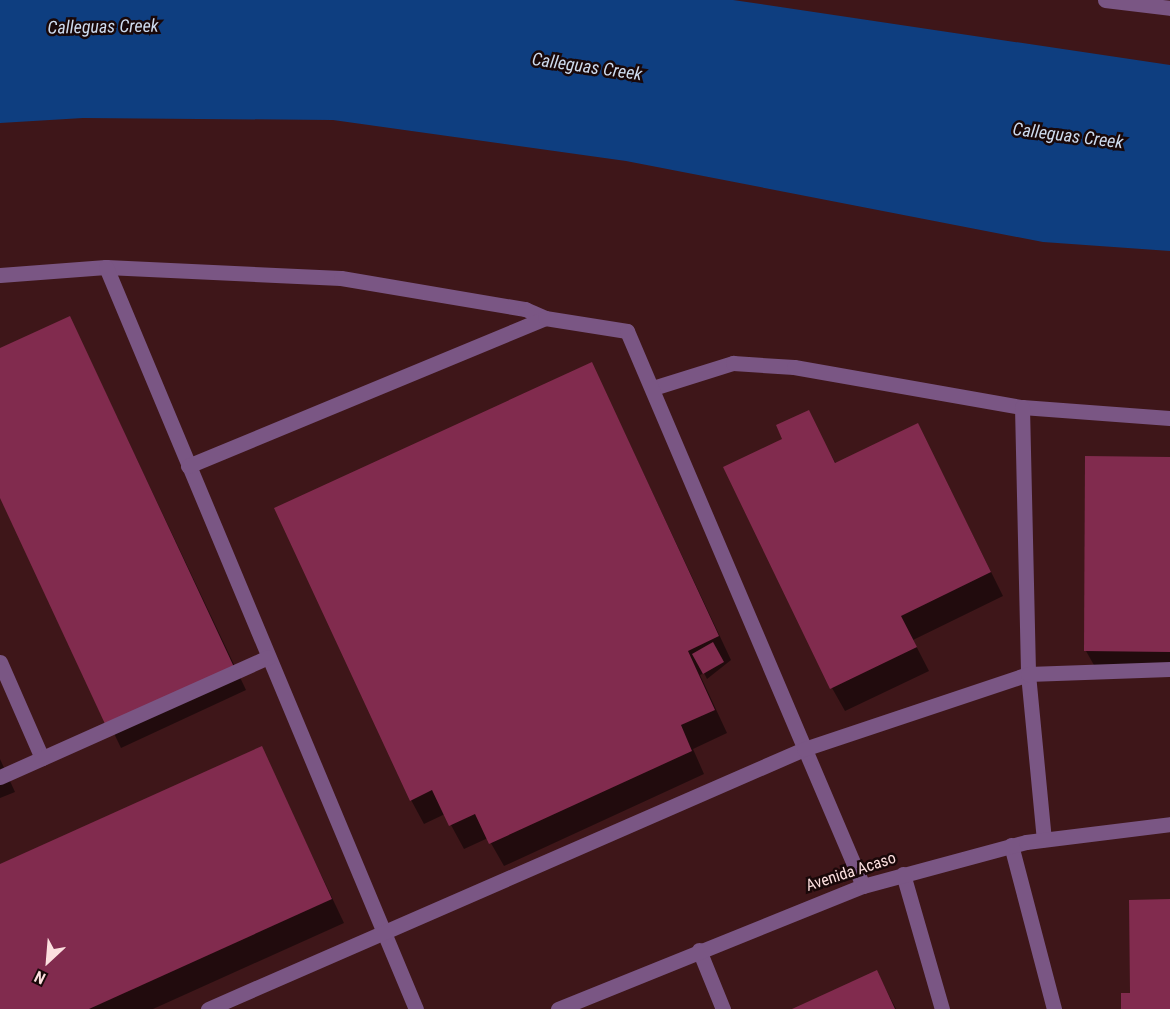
<!DOCTYPE html>
<style>
body{margin:0}
#map{position:relative;width:1170px;height:1009px;overflow:hidden;background:#3e1619;font-family:"Roboto Condensed",sans-serif}
div>[style]{position:absolute}
.water>*{inset:0;background:#0e3e80}
.shadow>*{inset:0;background:#0007}
.building>*{inset:0;background:#812b4e}
.service>*{height:15px;margin:-7.5px;padding:0 7.5px;transform-origin:7.5px;border-radius:7.5px;background:#7a5684}
.minor>*{height:15px;margin:-7.5px;padding:0 7.5px;transform-origin:7.5px;border-radius:7.5px;background:#7a5684}
span{translate:-50% -50%;white-space:nowrap;text-align:center;line-height:1.15;-webkit-text-stroke:5px #190809;paint-order:stroke}
.street-label{font-size:16px;color:#fcdfdf}
.water-label{font-size:18px;color:#cedbee;font-style:italic}
.north{position:absolute;left:18px;top:931px;width:60px;height:60px;-webkit-text-stroke:4px #190809;paint-order:stroke;rotate:206deg;font-size:16px;font-weight:700;line-height:24px;text-align:center;color:#fcdfdf}
.north::after{content:'';display:block;margin:auto;width:21px;height:27px;background:#fcdfdf;clip-path:polygon(50% 0,100% 100%,50% 72%,0 100%)}
</style>
<div id="map">
<div class="water">
<i style="clip-path:polygon(0 0,733px 0,1170px 65px,1170px 251px,1043px 242px,626px 161px,333px 120px,83px 118px,0 123px)"></i>
</div>
<div class="shadow">
<i style="clip-path:polygon(70px 318px,246px 690px,121px 748px,0 495px,0 350px)"></i>
<i style="clip-path:polygon(592px 364px,731px 660px,707px 679px,704px 673px,700px 675px,727px 733px,693px 749px,704px 774px,504px 866px,488px 838px,464px 849px,445px 814px,424px 824px,411px 800px)"></i>
<i style="clip-path:polygon(808px 412px,836px 464px,918px 425px,1003px 596px,913px 640px,929px 671px,845px 711px,832px 688px,784px 439px)"></i>
<i style="clip-path:polygon(1170px 458px,1170px 675px,1099px 674px,1086px 651px)"></i>
<i style="clip-path:polygon(261px 748px,344px 923px,153px 1009px,0 1009px,0 865px)"></i>
<i style="clip-path:polygon(0 759px,15px 792px,0 798px)"></i>
<i style="clip-path:polygon(877px 972px,896px 1009px,795px 1009px)"></i>
</div>
<div class="building">
<i style="clip-path:polygon(70px 316px,234px 667px,106px 726px,0 498px,0 348px)"></i>
<i style="clip-path:polygon(592px 362px,719px 636px,688px 651px,715px 710px,681px 725px,692px 751px,489px 844px,475px 814px,449px 826px,432px 790px,410px 801px,274px 508px)"></i>
<i style="clip-path:polygon(809px 410px,835px 463px,918px 423px,991px 572px,901px 616px,917px 647px,830px 689px,723px 467px,782px 439px,776px 425px)"></i>
<i style="clip-path:polygon(1085px 456px,1170px 457px,1170px 652px,1084px 651px)"></i>
<i style="clip-path:polygon(713px 642px,724px 662px,703px 674px,692px 654px)"></i>
<i style="clip-path:polygon(262px 746px,332px 899px,89px 1009px,0 1009px,0 864px)"></i>
<i style="clip-path:polygon(1170px 899px,1170px 1009px,1121px 1009px,1121px 993px,1130px 993px,1129px 900px)"></i>
<i style="clip-path:polygon(877px 970px,895px 1009px,792px 1009px)"></i>
</div>
<div class="service">
<i style="left:1105px;top:0;width:65px;rotate:7deg"></i>
<i style="left:106px;top:267px;width:235px;rotate:2.7deg"></i>
<i style="left:341px;top:278px;width:187px;rotate:9.6deg"></i>
<i style="left:525px;top:309px;width:22px;rotate:24deg"></i>
<i style="left:0;top:275px;width:106px;rotate:-4.3deg"></i>
<i style="left:106px;top:267px;width:804px;rotate:67.33deg"></i>
<i style="left:653px;top:388px;width:84px;rotate:-17.4deg"></i>
<i style="left:733px;top:363px;width:61px;rotate:3.8deg"></i>
<i style="left:794px;top:367px;width:231px;rotate:10deg"></i>
<i style="left:1022px;top:407px;width:148px;rotate:4.3deg"></i>
<i style="left:1022px;top:407px;width:267px;rotate:88.7deg"></i>
<i style="left:1028px;top:674px;width:166px;rotate:84.5deg"></i>
<i style="left:188px;top:466px;width:386px;rotate:-22.5deg"></i>
<i style="left:545px;top:318px;width:83px;rotate:9deg"></i>
<i style="left:627px;top:331px;width:603px;rotate:66.96deg"></i>
<i style="left:0;top:662px;width:105px;rotate:66.4deg"></i>
<i style="left:0;top:777px;width:294px;rotate:-24.1deg"></i>
<i style="left:1011px;top:845px;width:170px;rotate:75.3deg"></i>
<i style="left:903px;top:874px;width:141px;rotate:73.9deg"></i>
<i style="left:699px;top:950px;width:64px;rotate:67.9deg"></i>
<i style="left:208px;top:1009px;width:650px;rotate:-23.57deg"></i>
<i style="left:804px;top:749px;width:236px;rotate:-18.5deg"></i>
<i style="left:1028px;top:674px;width:142px;rotate:-2deg"></i>
</div>
<div class="minor">
<i style="left:558px;top:1009px;width:329px;rotate:-22deg"></i>
<i style="left:863px;top:886px;width:169px;rotate:-15.1deg"></i>
<i style="left:1026px;top:842px;width:145px;rotate:-7.1deg"></i>
</div>
<div class="street-label">
<span style="left:851px;top:872px;rotate:-18deg">Avenida Acaso</span>
</div>
<div class="water-label">
<span style="left:103px;top:27px;rotate:-1deg">Calleguas Creek</span>
<span style="left:587px;top:67px;rotate:8deg">Calleguas Creek</span>
<span style="left:1068px;top:136px;rotate:7deg">Calleguas Creek</span>
</div>
<div class="north">N</div>
</div>
